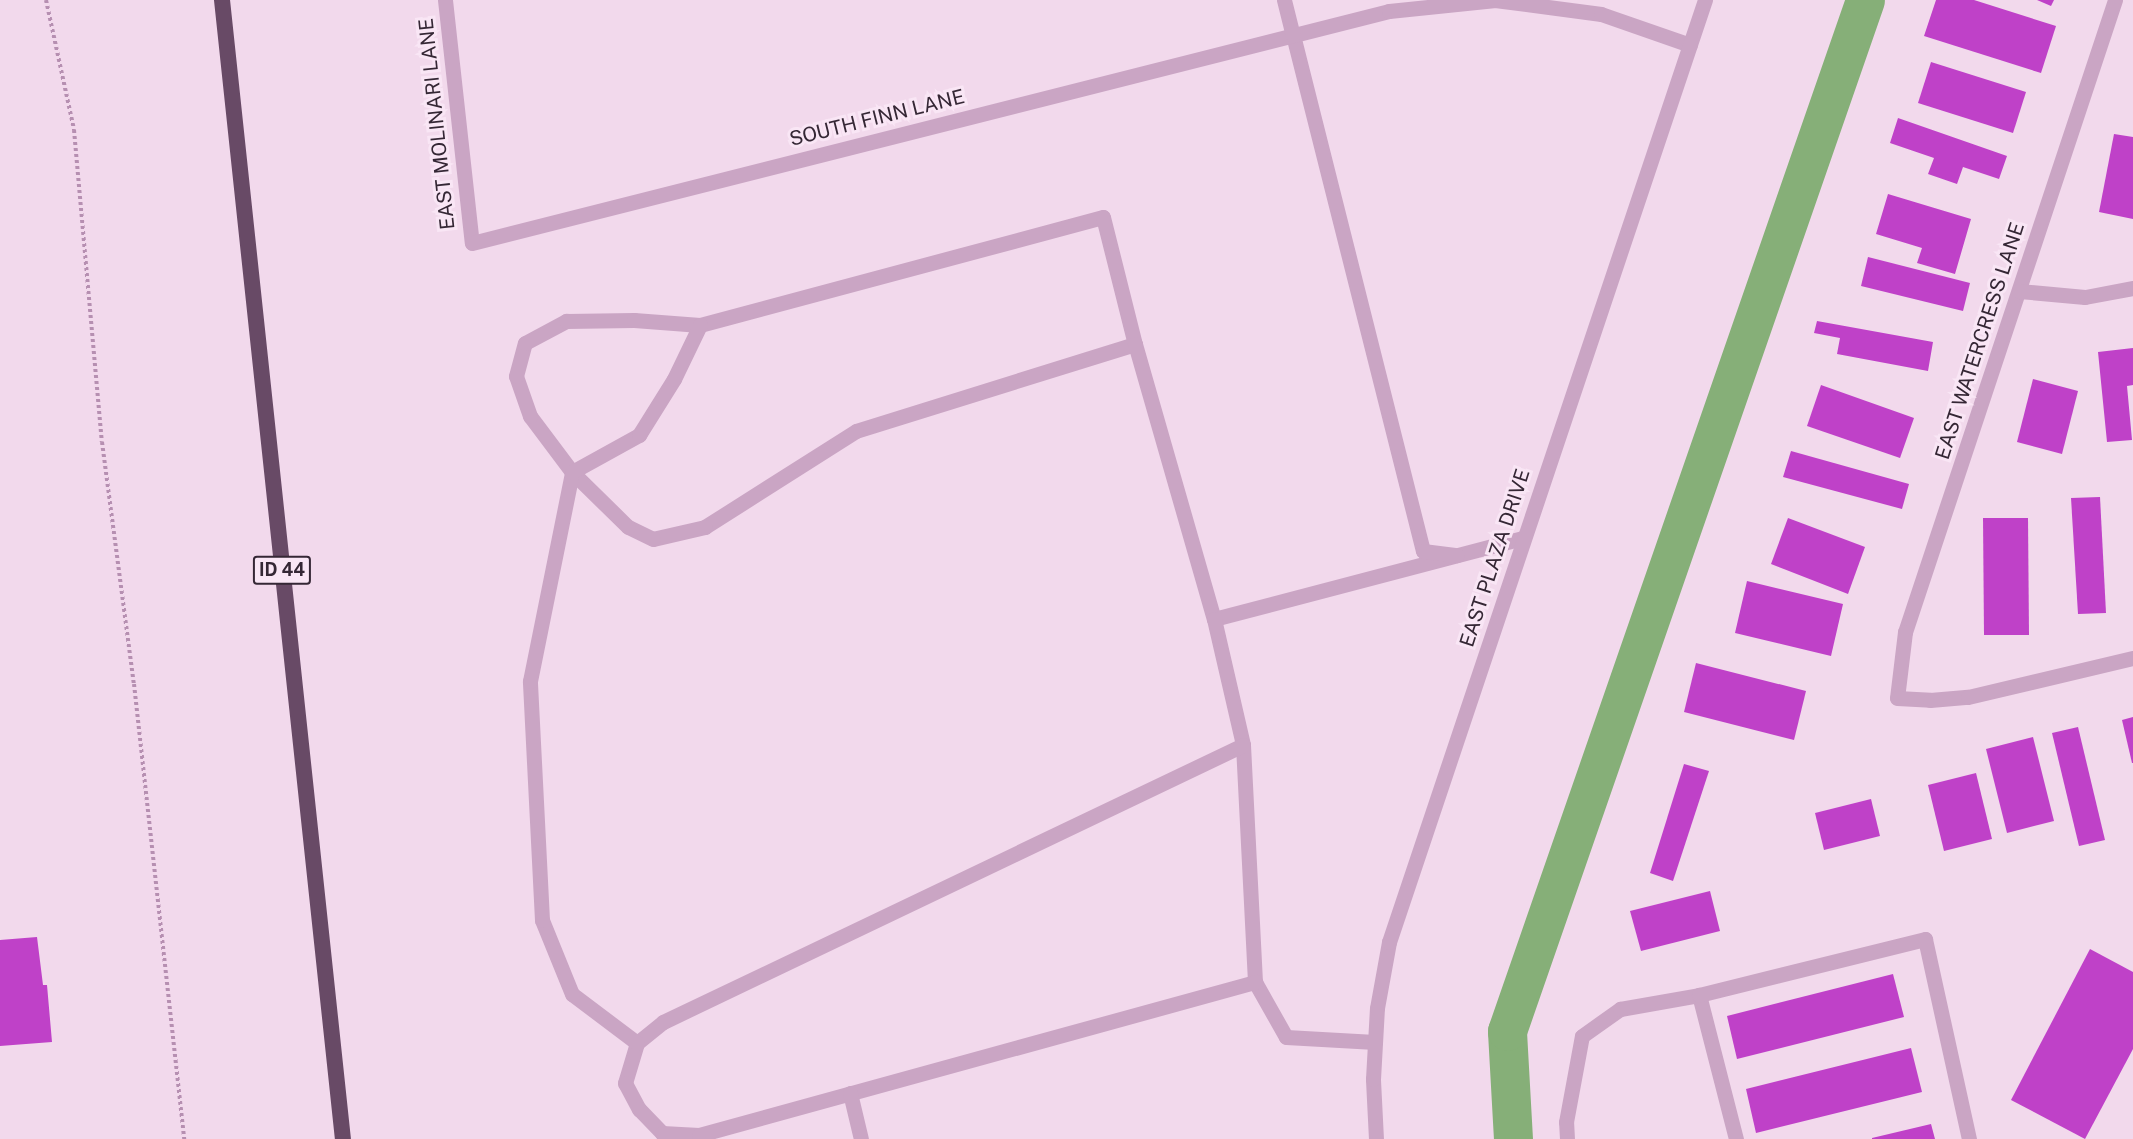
<!DOCTYPE html>
<style>
body{margin:0}
#map{position:relative;width:2133px;height:1139px;overflow:hidden;background:#f2d9ec;font-family:"Public Sans",sans-serif}
div>[style]{position:absolute}
.canal>*{height:39px;margin:-19.5px;padding:0 19.5px;transform-origin:19.5px;border-radius:19.5px;background:#86af78}
.building>*{inset:0;background:#bf41c8}
.path>*{height:4px;margin-top:-2px;transform-origin:0;background:repeating-linear-gradient(90deg,#b68fb1 0 3px,transparent 0 6px)}
.service>*{height:15px;margin:-7.5px;padding:0 7.5px;transform-origin:7.5px;border-radius:7.5px;background:#caa5c4}
.pedestrian>*{height:15px;margin:-7.5px;padding:0 7.5px;transform-origin:7.5px;border-radius:7.5px;background:#caa5c4}
.minor>*{height:15px;margin:-7.5px;padding:0 7.5px;transform-origin:7.5px;border-radius:7.5px;background:#caa5c4}
.tertiary>*{height:15px;margin:-7.5px;padding:0 7.5px;transform-origin:7.5px;border-radius:7.5px;background:#caa5c4}
.trunk>*{height:16px;margin:-8px;padding:0 8px;transform-origin:8px;border-radius:8px;background:#684a66}
span{translate:-50% -50%;white-space:nowrap;text-align:center;line-height:1.15;-webkit-text-stroke:6px #f9e6f5;paint-order:stroke}
.shield-label span{padding:2px 4px;background:#f9e6f5;border:2px solid;border-radius:4px;-webkit-text-stroke-width:0}
.shield-label{font-size:18px;color:#352735;font-weight:700}
.street-label{font-size:20px;color:#352735}
</style>
<div id="map">
<div class="canal">
<i style="left:1513px;top:1139px;width:108px;rotate:-93.2deg"></i>
<i style="left:1507px;top:1031px;width:1091px;rotate:-70.85deg"></i>
</div>
<div class="building">
<i style="clip-path:polygon(1936px 0,1974px 0,2056px 26px,2041px 73px,1924px 36px)"></i>
<i style="clip-path:polygon(2037px 0,2054px 0,2051px 6px)"></i>
<i style="clip-path:polygon(1931px 62px,2026px 92px,2013px 133px,1918px 103px)"></i>
<i style="clip-path:polygon(1898px 118px,2007px 156px,1999px 179px,1963px 167px,1957px 184px,1928px 174px,1934px 158px,1890px 143px)"></i>
<i style="clip-path:polygon(2114px 134px,2133px 137px,2133px 219px,2099px 212px)"></i>
<i style="clip-path:polygon(1888px 194px,1971px 219px,1955px 274px,1917px 263px,1922px 248px,1876px 234px)"></i>
<i style="clip-path:polygon(1868px 257px,1970px 283px,1963px 311px,1861px 286px)"></i>
<i style="clip-path:polygon(1817px 321px,1933px 342px,1928px 371px,1837px 354px,1840px 338px,1814px 333px)"></i>
<i style="clip-path:polygon(2133px 348px,2133px 385px,2127px 386px,2132px 440px,2107px 442px,2098px 352px)"></i>
<i style="clip-path:polygon(2033px 379px,2078px 391px,2062px 454px,2017px 442px)"></i>
<i style="clip-path:polygon(1821px 385px,1914px 418px,1900px 458px,1807px 426px)"></i>
<i style="clip-path:polygon(1791px 451px,1909px 484px,1902px 509px,1783px 477px)"></i>
<i style="clip-path:polygon(2100px 497px,2106px 613px,2078px 614px,2071px 498px)"></i>
<i style="clip-path:polygon(1788px 518px,1865px 547px,1848px 594px,1771px 564px)"></i>
<i style="clip-path:polygon(1983px 518px,2028px 518px,2029px 635px,1984px 635px)"></i>
<i style="clip-path:polygon(1747px 581px,1843px 604px,1831px 656px,1735px 633px)"></i>
<i style="clip-path:polygon(1696px 663px,1806px 691px,1794px 740px,1684px 712px)"></i>
<i style="clip-path:polygon(2133px 717px,2133px 763px,2132px 763px,2122px 720px)"></i>
<i style="clip-path:polygon(2078px 727px,2105px 840px,2079px 846px,2052px 733px)"></i>
<i style="clip-path:polygon(2033px 737px,2054px 821px,2007px 833px,1986px 749px)"></i>
<i style="clip-path:polygon(1684px 764px,1709px 771px,1673px 881px,1650px 873px)"></i>
<i style="clip-path:polygon(1976px 773px,1992px 839px,1944px 851px,1928px 785px)"></i>
<i style="clip-path:polygon(1871px 799px,1880px 836px,1824px 850px,1815px 813px)"></i>
<i style="clip-path:polygon(1710px 891px,1720px 931px,1641px 951px,1630px 911px)"></i>
<i style="clip-path:polygon(37px 937px,43px 985px,47px 985px,52px 1042px,0 1046px,0 940px)"></i>
<i style="clip-path:polygon(2090px 949px,2133px 972px,2133px 1049px,2085px 1139px,2011px 1100px)"></i>
<i style="clip-path:polygon(1893px 974px,1904px 1017px,1737px 1059px,1727px 1016px)"></i>
<i style="clip-path:polygon(1911px 1048px,1922px 1092px,1756px 1133px,1746px 1089px)"></i>
<i style="clip-path:polygon(1931px 1124px,1935px 1139px,1872px 1139px,1872px 1138px)"></i>
</div>
<div class="path">
<i style="left:46px;top:0;width:133px;rotate:77.8deg"></i>
<i style="left:74px;top:130px;width:313px;rotate:84.9deg"></i>
<i style="left:102px;top:442px;width:244px;rotate:82.5deg"></i>
<i style="left:134px;top:684px;width:458px;rotate:83.7deg"></i>
</div>
<div class="service">
<i style="left:1135px;top:344px;width:292px;rotate:162.7deg"></i>
<i style="left:856px;top:431px;width:179px;rotate:147.6deg"></i>
<i style="left:705px;top:527px;width:53px;rotate:167deg"></i>
<i style="left:653px;top:539px;width:28px;rotate:-154deg"></i>
<i style="left:628px;top:527px;width:78px;rotate:-135.5deg"></i>
<i style="left:572px;top:472px;width:70px;rotate:-126.9deg"></i>
<i style="left:530px;top:416px;width:42px;rotate:-109.3deg"></i>
<i style="left:516px;top:376px;width:34px;rotate:-75deg"></i>
<i style="left:525px;top:343px;width:47px;rotate:-28.2deg"></i>
<i style="left:566px;top:321px;width:68px;rotate:-0.8deg"></i>
<i style="left:634px;top:320px;width:66px;rotate:4.3deg"></i>
<i style="left:700px;top:325px;width:417px;rotate:-15deg"></i>
<i style="left:1103px;top:217px;width:131px;rotate:75.9deg"></i>
<i style="left:1135px;top:344px;width:286px;rotate:74deg"></i>
<i style="left:1214px;top:619px;width:319px;rotate:-14.7deg"></i>
<i style="left:1214px;top:619px;width:129px;rotate:77deg"></i>
<i style="left:1243px;top:745px;width:237px;rotate:87.1deg"></i>
<i style="left:1255px;top:982px;width:63px;rotate:60.6deg"></i>
<i style="left:1286px;top:1037px;width:89px;rotate:3.2deg"></i>
<i style="left:1243px;top:745px;width:643px;rotate:154.47deg"></i>
<i style="left:663px;top:1022px;width:33px;rotate:141deg"></i>
<i style="left:637px;top:1043px;width:42px;rotate:106.7deg"></i>
<i style="left:625px;top:1083px;width:30px;rotate:62deg"></i>
<i style="left:639px;top:1109px;width:33px;rotate:46deg"></i>
<i style="left:662px;top:1133px;width:37px;rotate:3deg"></i>
<i style="left:699px;top:1135px;width:577px;rotate:-15.39deg"></i>
<i style="left:637px;top:1043px;width:81px;rotate:-143deg"></i>
<i style="left:572px;top:994px;width:80px;rotate:-112.1deg"></i>
<i style="left:542px;top:920px;width:239px;rotate:-92.9deg"></i>
<i style="left:530px;top:681px;width:213px;rotate:-78.6deg"></i>
<i style="left:572px;top:472px;width:77px;rotate:-28.9deg"></i>
<i style="left:639px;top:435px;width:66px;rotate:-58deg"></i>
<i style="left:674px;top:379px;width:60px;rotate:-64.3deg"></i>
<i style="left:850px;top:1093px;width:47px;rotate:76.6deg"></i>
<i style="left:1567px;top:1139px;width:17px;rotate:-93deg"></i>
<i style="left:1566px;top:1122px;width:87px;rotate:-79.5deg"></i>
<i style="left:1582px;top:1036px;width:47px;rotate:-35.4deg"></i>
<i style="left:1620px;top:1009px;width:80px;rotate:-10deg"></i>
<i style="left:1736px;top:1139px;width:149px;rotate:-104.4deg"></i>
<i style="left:1699px;top:995px;width:233px;rotate:-13.9deg"></i>
<i style="left:1925px;top:939px;width:205px;rotate:77.6deg"></i>
</div>
<div class="pedestrian">
<i style="left:1293px;top:35px;width:532px;rotate:75.86deg"></i>
<i style="left:1423px;top:551px;width:34px;rotate:7deg"></i>
</div>
<div class="minor">
<i style="left:445px;top:0;width:244px;rotate:83.7deg"></i>
<i style="left:472px;top:243px;width:946px;rotate:-14.2deg"></i>
<i style="left:1389px;top:11px;width:107px;rotate:-5.9deg"></i>
<i style="left:1495px;top:0;width:107px;rotate:7.5deg"></i>
<i style="left:1601px;top:14px;width:94px;rotate:19.2deg"></i>
<i style="left:1284px;top:0;width:36px;rotate:76deg"></i>
<i style="left:2115px;top:0;width:666px;rotate:108.38deg"></i>
<i style="left:1905px;top:632px;width:66px;rotate:96.9deg"></i>
<i style="left:1897px;top:698px;width:33px;rotate:3deg"></i>
<i style="left:1930px;top:700px;width:38px;rotate:-5deg"></i>
<i style="left:1968px;top:697px;width:170px;rotate:-13.3deg"></i>
<i style="left:2019px;top:291px;width:66px;rotate:5.2deg"></i>
<i style="left:2085px;top:297px;width:49px;rotate:-10.6deg"></i>
</div>
<div class="tertiary">
<i style="left:1376px;top:1139px;width:60px;rotate:-92.9deg"></i>
<i style="left:1373px;top:1079px;width:71px;rotate:-86.8deg"></i>
<i style="left:1377px;top:1008px;width:67px;rotate:-79.7deg"></i>
<i style="left:1389px;top:942px;width:994px;rotate:-71.46deg"></i>
</div>
<div class="trunk">
<i style="left:222px;top:0;width:1145px;rotate:83.94deg"></i>
</div>
<div class="shield-label">
<span style="left:282px;top:570px">ID 44</span>
</div>
<div class="street-label">
<span style="left:877px;top:118px;rotate:-14deg">SOUTH FINN LANE</span>
<span style="left:437px;top:124px;rotate:-96deg">EAST MOLINARI LANE</span>
<span style="left:1980px;top:341px;rotate:-72deg">EAST WATERCRESS LANE</span>
<span style="left:1495px;top:558px;rotate:-72deg">EAST PLAZA DRIVE</span>
</div>
</div>
